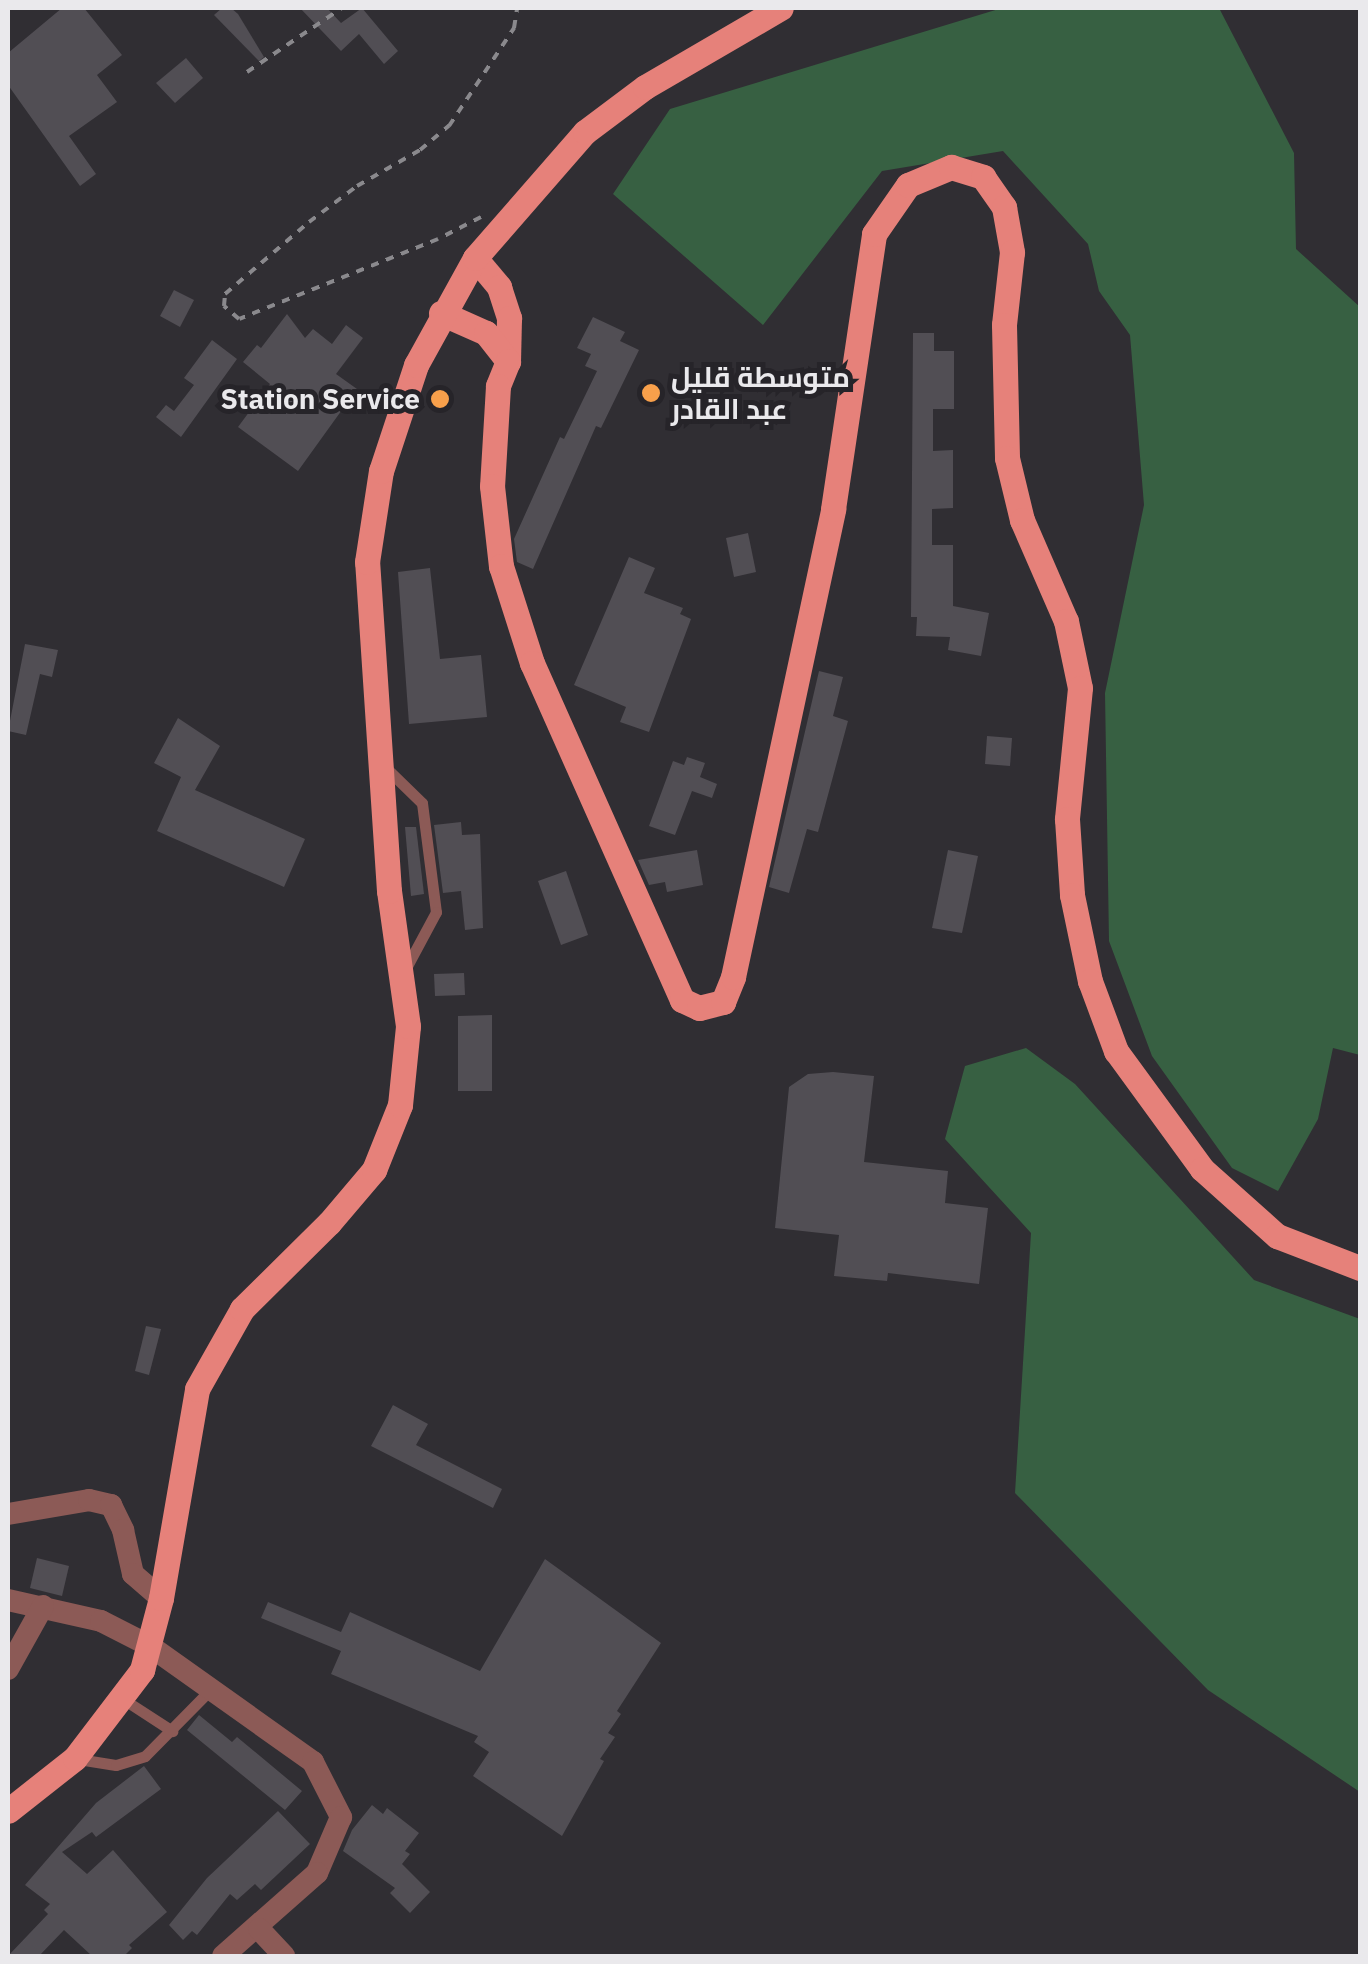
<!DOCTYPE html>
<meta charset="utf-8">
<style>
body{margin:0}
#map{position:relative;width:1368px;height:1964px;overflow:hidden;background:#302e33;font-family:"IBM Plex Sans",Cairo,sans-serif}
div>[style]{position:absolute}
.green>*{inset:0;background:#376042}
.building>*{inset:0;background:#514e54}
.path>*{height:4px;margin-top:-2px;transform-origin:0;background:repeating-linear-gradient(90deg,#8a898d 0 8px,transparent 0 16px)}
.lane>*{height:11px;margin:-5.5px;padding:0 5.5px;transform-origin:5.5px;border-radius:5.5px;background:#8c5a56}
.street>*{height:22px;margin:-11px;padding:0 11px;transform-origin:11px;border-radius:11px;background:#8c5a56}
.primary>*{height:25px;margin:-12.5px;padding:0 12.5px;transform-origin:12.5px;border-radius:12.5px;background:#e6817a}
.dots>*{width:28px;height:28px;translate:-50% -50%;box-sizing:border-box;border:5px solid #262429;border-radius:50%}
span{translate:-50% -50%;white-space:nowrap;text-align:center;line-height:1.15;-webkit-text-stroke:10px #262429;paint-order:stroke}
.poi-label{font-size:28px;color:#eae9ec;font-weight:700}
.left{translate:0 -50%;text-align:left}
.right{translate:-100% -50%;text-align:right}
.frame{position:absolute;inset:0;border:10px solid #eae9ec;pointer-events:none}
</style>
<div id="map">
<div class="green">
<i style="clip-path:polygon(1002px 8px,1219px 8px,1294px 153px,1296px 249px,1360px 307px,1360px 1055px,1333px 1048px,1318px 1119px,1278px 1191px,1232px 1168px,1152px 1056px,1109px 941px,1105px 693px,1144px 505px,1130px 335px,1099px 291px,1088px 244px,1003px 151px,882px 171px,763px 325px,613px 194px,670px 109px)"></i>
<i style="clip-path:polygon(1026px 1048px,1075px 1084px,1254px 1280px,1360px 1319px,1360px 1792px,1208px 1690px,1015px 1493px,1031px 1233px,945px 1139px,965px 1066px)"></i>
</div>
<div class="building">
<i style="clip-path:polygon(62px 8px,84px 8px,122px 55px,97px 75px,117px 102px,69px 136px,96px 174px,80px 186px,8px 85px,8px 53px)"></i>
<i style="clip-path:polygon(222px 8px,231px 8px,238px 14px,264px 57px,259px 61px,214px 15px)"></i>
<i style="clip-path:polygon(300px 8px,327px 8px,341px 23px,362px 8px,398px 51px,384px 64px,359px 34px,341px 51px)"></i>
<i style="clip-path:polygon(186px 58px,203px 78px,175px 103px,156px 83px)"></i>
<i style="clip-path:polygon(174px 290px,194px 300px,180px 327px,160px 316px)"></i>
<i style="clip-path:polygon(287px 314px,305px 338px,313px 329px,332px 344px,346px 325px,363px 338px,336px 374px,357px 389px,298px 471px,238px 427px,270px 384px,243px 362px,257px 345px,261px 348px)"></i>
<i style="clip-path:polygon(593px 317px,625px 332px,620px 341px,639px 350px,601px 428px,596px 426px,533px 569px,517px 562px,514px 539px,560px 437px,564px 439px,597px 371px,585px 366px,591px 354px,577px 348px)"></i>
<i style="clip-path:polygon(913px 333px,934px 333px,934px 351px,954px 351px,954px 409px,933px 409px,933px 451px,953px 450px,953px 508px,932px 509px,932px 545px,953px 545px,953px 606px,989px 613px,981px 656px,948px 650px,950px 637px,916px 636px,917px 617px,911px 617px)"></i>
<i style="clip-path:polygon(212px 340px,237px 359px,181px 437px,156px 417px,166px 405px,174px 411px,194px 385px,184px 378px)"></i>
<i style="clip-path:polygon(748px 533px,756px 572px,734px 577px,726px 538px)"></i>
<i style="clip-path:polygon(629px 557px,655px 568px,644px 593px,683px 608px,680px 614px,691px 619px,649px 732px,620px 722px,626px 707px,574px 685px)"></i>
<i style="clip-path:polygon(430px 568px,440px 659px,481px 655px,487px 717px,409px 724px,398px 572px)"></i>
<i style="clip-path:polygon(25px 644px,58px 650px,52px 677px,40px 674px,26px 735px,8px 731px)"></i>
<i style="clip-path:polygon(819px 671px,843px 677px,833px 716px,848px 721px,818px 832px,807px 829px,789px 893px,769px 887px)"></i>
<i style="clip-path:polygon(178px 718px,220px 746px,195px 790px,305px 839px,284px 887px,157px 831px,181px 777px,154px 763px)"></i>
<i style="clip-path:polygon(987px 736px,1012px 738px,1010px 766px,985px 764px)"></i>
<i style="clip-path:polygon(687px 757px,705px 763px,700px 777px,717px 784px,712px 798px,692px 791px,675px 835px,649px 826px,673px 761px,684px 765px)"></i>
<i style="clip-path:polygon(461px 822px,462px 835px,480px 834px,483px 928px,465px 930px,461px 891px,443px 893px,434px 825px)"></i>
<i style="clip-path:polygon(405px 827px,416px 827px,424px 894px,411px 896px)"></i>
<i style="clip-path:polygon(697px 850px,703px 885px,667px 892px,665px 882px,649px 885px,638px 860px)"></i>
<i style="clip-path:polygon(948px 850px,978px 856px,962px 933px,932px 928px)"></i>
<i style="clip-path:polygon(566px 871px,588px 935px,561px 945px,538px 881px)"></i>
<i style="clip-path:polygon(464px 973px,465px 995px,435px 996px,434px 974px)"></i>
<i style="clip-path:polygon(492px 1015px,492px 1091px,458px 1091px,458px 1016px)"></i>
<i style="clip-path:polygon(833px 1072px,874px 1076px,864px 1162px,948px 1171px,945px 1203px,988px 1208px,979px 1284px,888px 1273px,887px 1281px,834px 1276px,839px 1235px,775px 1228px,789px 1087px,808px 1074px)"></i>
<i style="clip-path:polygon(146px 1326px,161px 1329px,149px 1375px,135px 1371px)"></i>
<i style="clip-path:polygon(393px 1405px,428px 1424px,416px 1445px,502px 1489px,493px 1508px,371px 1446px)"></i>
<i style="clip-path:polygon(37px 1558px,69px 1566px,62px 1596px,30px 1588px)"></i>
<i style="clip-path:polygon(545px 1559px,661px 1643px,617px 1711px,621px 1714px,608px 1733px,615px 1737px,600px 1759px,604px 1761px,562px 1836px,473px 1776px,489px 1752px,474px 1742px,478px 1736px,331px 1674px,341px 1651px,261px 1618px,268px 1602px,341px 1632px,350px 1612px,480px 1671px)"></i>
<i style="clip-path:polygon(199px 1715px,232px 1742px,237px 1737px,302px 1791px,285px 1810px,187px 1730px)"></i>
<i style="clip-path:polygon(144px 1766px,161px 1789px,96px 1837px,92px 1832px,62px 1852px,87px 1874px,113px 1850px,167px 1912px,129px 1945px,132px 1948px,124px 1956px,92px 1956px,64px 1930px,39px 1956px,8px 1956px,48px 1914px,44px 1910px,50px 1904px,25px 1885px,96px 1803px)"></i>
<i style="clip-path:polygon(372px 1805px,383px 1814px,387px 1808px,419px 1833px,405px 1851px,410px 1854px,402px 1864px,430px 1892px,410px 1913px,390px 1893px,395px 1888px,343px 1851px,352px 1830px)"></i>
<i style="clip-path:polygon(278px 1811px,310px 1844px,261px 1890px,255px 1884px,237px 1900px,230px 1894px,197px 1935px,192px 1931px,183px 1940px,169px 1925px,207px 1878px)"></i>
</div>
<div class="path">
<i style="left:247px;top:72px;width:115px;rotate:-34deg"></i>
<i style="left:481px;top:217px;width:48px;rotate:152.9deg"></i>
<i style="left:438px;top:239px;width:214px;rotate:158.1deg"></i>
<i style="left:239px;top:319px;width:20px;rotate:-139deg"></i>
<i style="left:224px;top:306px;width:12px;rotate:-85deg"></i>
<i style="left:225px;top:294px;width:111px;rotate:-40.6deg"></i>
<i style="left:309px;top:222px;width:60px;rotate:-36.9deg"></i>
<i style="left:357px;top:186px;width:73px;rotate:-29.7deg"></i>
<i style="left:420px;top:150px;width:38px;rotate:-40deg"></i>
<i style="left:449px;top:126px;width:118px;rotate:-56.4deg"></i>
<i style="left:514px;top:28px;width:20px;rotate:-81deg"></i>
</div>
<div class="lane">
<i style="left:384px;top:766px;width:53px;rotate:44.2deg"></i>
<i style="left:422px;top:803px;width:110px;rotate:82.7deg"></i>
<i style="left:436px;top:912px;width:64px;rotate:118.2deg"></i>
<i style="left:123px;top:1699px;width:59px;rotate:33.1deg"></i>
<i style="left:78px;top:1759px;width:38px;rotate:9deg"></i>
<i style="left:116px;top:1765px;width:30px;rotate:-17deg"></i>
<i style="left:145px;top:1756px;width:97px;rotate:-45.4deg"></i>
</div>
<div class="street">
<i style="left:8px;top:1514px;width:82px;rotate:-9.8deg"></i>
<i style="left:89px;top:1500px;width:23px;rotate:13deg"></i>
<i style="left:111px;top:1505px;width:28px;rotate:64deg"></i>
<i style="left:123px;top:1530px;width:45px;rotate:77.2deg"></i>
<i style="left:133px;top:1574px;width:37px;rotate:41deg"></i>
<i style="left:8px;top:1600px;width:95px;rotate:12.7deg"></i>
<i style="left:101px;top:1621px;width:55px;rotate:27deg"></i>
<i style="left:150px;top:1646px;width:200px;rotate:35.4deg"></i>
<i style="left:313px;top:1762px;width:62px;rotate:63deg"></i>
<i style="left:341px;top:1817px;width:61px;rotate:113.2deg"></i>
<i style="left:317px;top:1873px;width:125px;rotate:138.6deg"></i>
<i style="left:8px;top:1669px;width:72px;rotate:-60.9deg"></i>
<i style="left:259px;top:1929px;width:37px;rotate:47deg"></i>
</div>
<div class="primary">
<i style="left:475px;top:258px;width:38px;rotate:50deg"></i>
<i style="left:499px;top:287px;width:33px;rotate:72deg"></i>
<i style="left:509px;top:318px;width:43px;rotate:91.3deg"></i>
<i style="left:441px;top:313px;width:49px;rotate:24deg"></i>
<i style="left:486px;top:333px;width:36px;rotate:52deg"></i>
<i style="left:508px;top:361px;width:27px;rotate:112deg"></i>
<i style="left:498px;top:386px;width:100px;rotate:93.4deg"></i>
<i style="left:492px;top:486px;width:81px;rotate:83.6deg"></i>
<i style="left:501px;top:566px;width:102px;rotate:72.3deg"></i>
<i style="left:532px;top:663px;width:369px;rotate:66deg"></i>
<i style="left:682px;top:1000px;width:19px;rotate:25deg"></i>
<i style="left:699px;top:1008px;width:25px;rotate:-14deg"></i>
<i style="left:723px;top:1002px;width:27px;rotate:-68deg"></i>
<i style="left:733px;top:977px;width:479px;rotate:-77.9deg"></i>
<i style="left:833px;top:509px;width:278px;rotate:-81.5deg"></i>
<i style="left:874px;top:234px;width:60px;rotate:-55.2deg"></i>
<i style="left:908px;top:185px;width:47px;rotate:-22.7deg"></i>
<i style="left:951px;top:167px;width:34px;rotate:17deg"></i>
<i style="left:983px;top:177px;width:37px;rotate:55deg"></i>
<i style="left:1004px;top:207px;width:46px;rotate:79.9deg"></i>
<i style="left:1012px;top:252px;width:73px;rotate:96.3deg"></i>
<i style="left:1004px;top:325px;width:133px;rotate:88.7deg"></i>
<i style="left:1007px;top:458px;width:64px;rotate:76.4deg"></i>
<i style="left:1022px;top:520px;width:110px;rotate:66.5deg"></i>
<i style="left:1066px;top:621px;width:68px;rotate:78.2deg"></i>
<i style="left:1080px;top:688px;width:132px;rotate:95.7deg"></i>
<i style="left:1067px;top:819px;width:76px;rotate:86.2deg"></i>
<i style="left:1072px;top:895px;width:88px;rotate:78.2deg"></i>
<i style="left:1090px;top:981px;width:75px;rotate:69.6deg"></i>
<i style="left:1116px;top:1051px;width:146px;rotate:53.9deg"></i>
<i style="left:1202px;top:1169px;width:101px;rotate:41.8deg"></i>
<i style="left:1277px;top:1236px;width:89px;rotate:21.1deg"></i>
<i style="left:8px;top:1811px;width:85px;rotate:-38.3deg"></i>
<i style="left:75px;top:1758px;width:111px;rotate:-52.7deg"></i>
<i style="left:142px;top:1670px;width:74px;rotate:-75.2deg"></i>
<i style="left:161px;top:1598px;width:212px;rotate:-80.2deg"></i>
<i style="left:197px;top:1389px;width:92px;rotate:-60.6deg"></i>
<i style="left:242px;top:1309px;width:122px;rotate:-44.7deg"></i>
<i style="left:329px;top:1223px;width:70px;rotate:-49.7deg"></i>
<i style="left:374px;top:1170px;width:70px;rotate:-68.2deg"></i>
<i style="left:400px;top:1105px;width:79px;rotate:-84.2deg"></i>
<i style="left:408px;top:1026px;width:136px;rotate:-98deg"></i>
<i style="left:389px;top:891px;width:330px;rotate:-93.8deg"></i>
<i style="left:367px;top:562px;width:92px;rotate:-81.3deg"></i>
<i style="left:381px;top:471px;width:112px;rotate:-71.7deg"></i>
<i style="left:416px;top:365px;width:122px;rotate:-61.1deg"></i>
<i style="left:475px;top:258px;width:167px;rotate:-48.9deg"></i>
<i style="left:585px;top:132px;width:75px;rotate:-36.9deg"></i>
<i style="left:645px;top:87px;width:157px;rotate:-30.2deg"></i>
</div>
<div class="dots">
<i style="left:651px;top:393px;background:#f8a04b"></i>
<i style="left:440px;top:399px;background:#f8a04b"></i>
</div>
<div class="poi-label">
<span class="left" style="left:671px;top:393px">متوسطة قليل<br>عبد القادر</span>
<span class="right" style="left:420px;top:399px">Station Service</span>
</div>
<div class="frame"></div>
</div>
